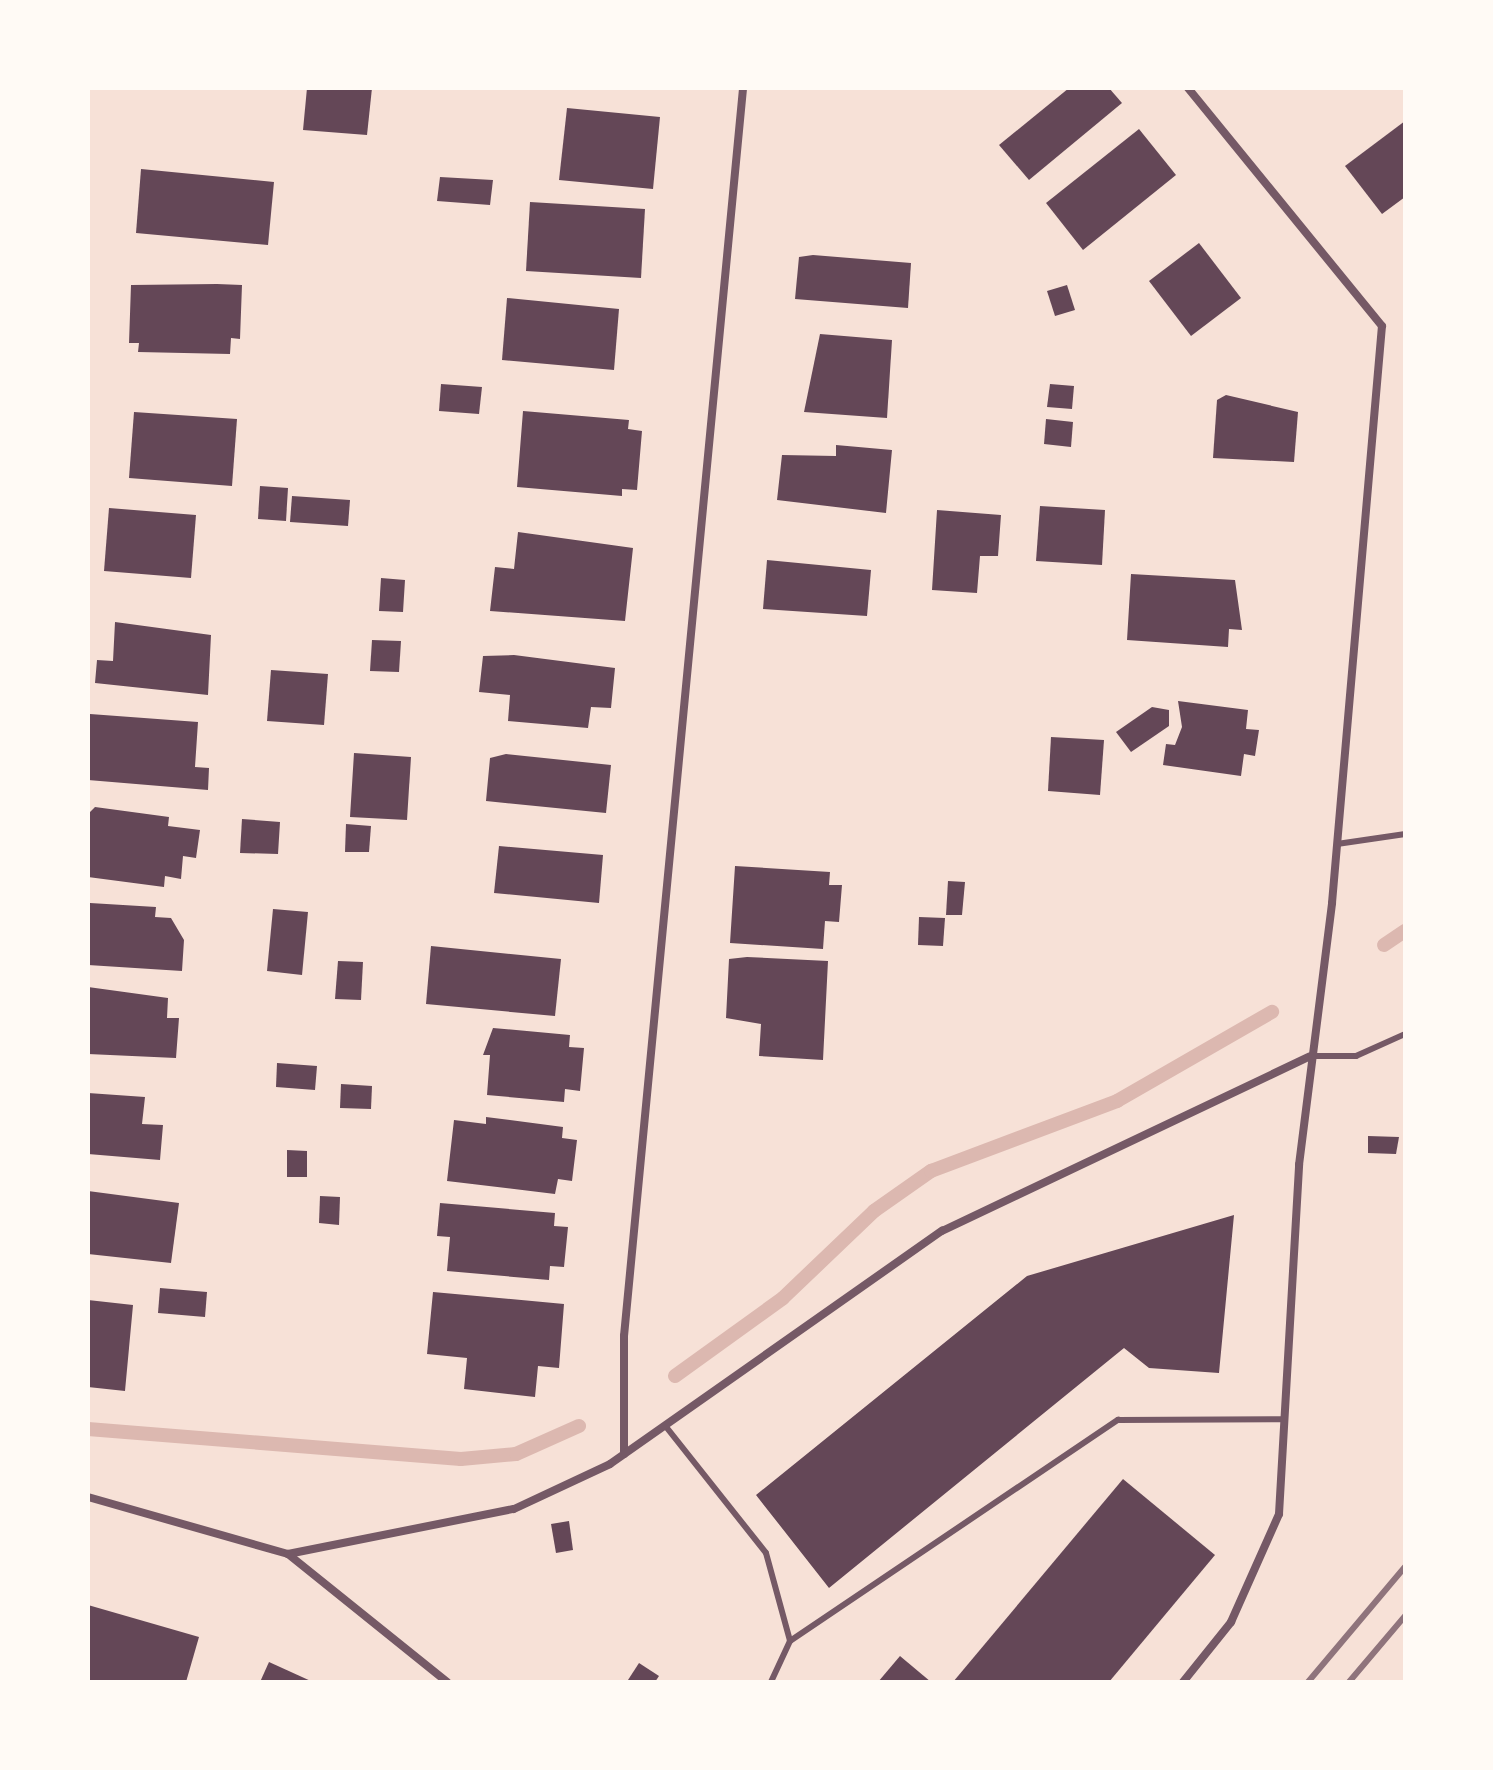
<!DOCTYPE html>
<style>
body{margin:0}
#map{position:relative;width:1493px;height:1770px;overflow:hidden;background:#f7e1d7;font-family:Signika,sans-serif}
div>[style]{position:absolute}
.stream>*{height:14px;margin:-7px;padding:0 7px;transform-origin:7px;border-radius:7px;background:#dcb8b0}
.building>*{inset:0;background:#644757}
.service>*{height:6px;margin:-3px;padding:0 3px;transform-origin:3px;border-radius:3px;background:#755966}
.minor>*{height:8px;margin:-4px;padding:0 4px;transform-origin:4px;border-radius:4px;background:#755966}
.rail>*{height:6px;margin:-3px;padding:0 3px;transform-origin:3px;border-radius:3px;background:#8f747c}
span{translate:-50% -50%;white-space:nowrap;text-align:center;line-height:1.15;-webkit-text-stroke:8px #fffaf5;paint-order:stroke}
.frame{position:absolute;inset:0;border:90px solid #fffaf5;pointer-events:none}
</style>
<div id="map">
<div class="stream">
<i style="left:1384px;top:945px;width:25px;rotate:-34deg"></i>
<i style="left:675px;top:1376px;width:133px;rotate:-35.8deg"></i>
<i style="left:783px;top:1298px;width:126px;rotate:-43.7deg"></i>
<i style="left:874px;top:1211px;width:70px;rotate:-35.1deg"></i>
<i style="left:931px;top:1171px;width:199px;rotate:-20.6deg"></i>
<i style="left:1117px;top:1101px;width:179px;rotate:-29.9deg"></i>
<i style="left:88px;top:1429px;width:374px;rotate:4.6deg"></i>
<i style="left:461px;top:1459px;width:55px;rotate:-5.2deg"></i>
<i style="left:516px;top:1454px;width:69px;rotate:-24deg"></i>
</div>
<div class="building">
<i style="clip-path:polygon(307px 88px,372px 88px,367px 135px,303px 130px)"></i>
<i style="clip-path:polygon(1069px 88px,1109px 88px,1122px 103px,1029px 180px,999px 145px)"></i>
<i style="clip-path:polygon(567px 108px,660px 117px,653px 189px,559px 180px)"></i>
<i style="clip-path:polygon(1405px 121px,1405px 197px,1382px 214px,1345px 166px)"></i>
<i style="clip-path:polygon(1139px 129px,1176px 175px,1083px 250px,1046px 203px)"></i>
<i style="clip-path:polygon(141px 169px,274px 182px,268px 245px,136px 233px)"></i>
<i style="clip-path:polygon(440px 177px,493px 180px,490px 205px,437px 201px)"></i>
<i style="clip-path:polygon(530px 202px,645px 209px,641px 278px,526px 271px)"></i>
<i style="clip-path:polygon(1199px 243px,1241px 298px,1191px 336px,1149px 281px)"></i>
<i style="clip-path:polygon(813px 255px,911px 263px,908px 308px,795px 299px,799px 257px)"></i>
<i style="clip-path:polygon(217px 284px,242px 285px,240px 339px,231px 338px,230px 354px,138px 352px,139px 343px,129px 343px,131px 285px)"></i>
<i style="clip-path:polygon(1067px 285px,1075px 310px,1055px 316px,1047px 291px)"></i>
<i style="clip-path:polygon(507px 298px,619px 309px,614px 370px,502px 360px)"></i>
<i style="clip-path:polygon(820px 334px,892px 340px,887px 418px,804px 412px)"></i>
<i style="clip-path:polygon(441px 384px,482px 387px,479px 414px,439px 411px)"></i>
<i style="clip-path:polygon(1050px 384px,1074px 386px,1072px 409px,1047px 407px)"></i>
<i style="clip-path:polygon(1226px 395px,1298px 412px,1294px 462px,1213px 458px,1217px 400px)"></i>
<i style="clip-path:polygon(523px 411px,629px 420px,628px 429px,642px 431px,637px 490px,622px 489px,622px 496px,517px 487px)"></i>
<i style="clip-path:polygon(134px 412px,237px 419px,232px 486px,129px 478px)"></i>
<i style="clip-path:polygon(1046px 419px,1073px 422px,1071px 447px,1044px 444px)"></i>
<i style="clip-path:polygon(836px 445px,892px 450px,886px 513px,777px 500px,782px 455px,836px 456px)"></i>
<i style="clip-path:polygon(260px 486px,288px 488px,286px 521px,258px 519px)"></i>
<i style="clip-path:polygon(292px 496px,350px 500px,348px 526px,290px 522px)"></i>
<i style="clip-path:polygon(1040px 506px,1105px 510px,1102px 565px,1036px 561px)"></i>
<i style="clip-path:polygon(109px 508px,196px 515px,191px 578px,104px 571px)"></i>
<i style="clip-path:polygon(937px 510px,1001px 515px,998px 556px,980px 556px,977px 593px,932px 590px)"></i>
<i style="clip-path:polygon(518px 532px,633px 548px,625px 621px,490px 611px,495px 567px,514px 569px)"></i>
<i style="clip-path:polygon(767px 560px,871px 570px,867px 616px,763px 609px)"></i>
<i style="clip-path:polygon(1131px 574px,1235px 580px,1242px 630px,1229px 629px,1228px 647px,1127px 640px)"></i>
<i style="clip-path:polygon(381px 578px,405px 580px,403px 612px,379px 611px)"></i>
<i style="clip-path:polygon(115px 622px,211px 635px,208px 695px,95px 683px,97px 660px,113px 661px)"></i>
<i style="clip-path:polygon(372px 640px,401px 641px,399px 672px,370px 671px)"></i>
<i style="clip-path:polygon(514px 655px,615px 668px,611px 708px,591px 707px,588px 728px,508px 721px,510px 695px,479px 692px,483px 656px)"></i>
<i style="clip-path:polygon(271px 670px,328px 674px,324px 725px,267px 721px)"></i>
<i style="clip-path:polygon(1178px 701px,1248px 710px,1246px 729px,1259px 730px,1255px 756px,1244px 754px,1241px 776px,1163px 765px,1166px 744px,1175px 745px,1182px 727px)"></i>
<i style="clip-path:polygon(1152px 707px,1169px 710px,1169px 726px,1131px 752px,1116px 732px)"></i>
<i style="clip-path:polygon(90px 714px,198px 722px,195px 767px,209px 768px,208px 790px,88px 780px)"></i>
<i style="clip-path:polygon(1051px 737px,1104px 740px,1100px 795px,1048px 791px)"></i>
<i style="clip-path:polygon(354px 753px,411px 757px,407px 820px,350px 817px)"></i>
<i style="clip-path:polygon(506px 754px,611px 765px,606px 813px,486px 801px,490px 758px)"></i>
<i style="clip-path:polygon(95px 807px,169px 817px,168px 826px,200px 830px,196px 858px,183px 856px,181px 879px,165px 876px,164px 887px,88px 877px,88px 814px)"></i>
<i style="clip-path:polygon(242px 819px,280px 822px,278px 854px,240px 853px)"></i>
<i style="clip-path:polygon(346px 824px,371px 826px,369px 852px,345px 852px)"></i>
<i style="clip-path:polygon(499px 846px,603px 855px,599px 903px,494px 893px)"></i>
<i style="clip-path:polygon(735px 866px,830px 872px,829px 885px,842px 885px,839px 922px,825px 921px,823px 949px,730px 943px)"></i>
<i style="clip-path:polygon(948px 881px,965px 882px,962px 915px,946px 915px)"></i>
<i style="clip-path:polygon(90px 903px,156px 907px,155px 917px,171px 918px,184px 940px,182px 971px,88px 965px)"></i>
<i style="clip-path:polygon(273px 909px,308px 912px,302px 975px,267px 971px)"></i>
<i style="clip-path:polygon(919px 917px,945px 918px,943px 946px,918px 945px)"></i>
<i style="clip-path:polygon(431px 946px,561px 959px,555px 1016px,426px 1004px)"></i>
<i style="clip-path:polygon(747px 957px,828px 961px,823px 1060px,759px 1056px,761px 1024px,726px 1018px,729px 959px)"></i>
<i style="clip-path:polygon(338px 961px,363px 962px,361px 1000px,335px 999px)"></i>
<i style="clip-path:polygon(88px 987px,168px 998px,167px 1018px,179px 1018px,176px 1058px,88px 1054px)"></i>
<i style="clip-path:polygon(493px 1028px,570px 1035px,569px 1047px,584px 1048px,580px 1091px,565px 1089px,564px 1102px,487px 1095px,490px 1055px,483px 1055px)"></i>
<i style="clip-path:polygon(277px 1063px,317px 1066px,315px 1090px,276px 1087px)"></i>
<i style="clip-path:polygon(341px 1084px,372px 1086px,371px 1109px,340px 1108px)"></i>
<i style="clip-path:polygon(88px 1093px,145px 1097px,142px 1124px,163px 1125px,160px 1160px,88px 1154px)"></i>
<i style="clip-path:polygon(486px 1117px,563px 1127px,562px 1138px,577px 1140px,572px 1181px,558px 1179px,555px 1194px,447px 1181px,454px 1120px,486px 1124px)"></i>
<i style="clip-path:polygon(1368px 1136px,1399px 1137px,1396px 1154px,1368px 1153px)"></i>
<i style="clip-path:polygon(287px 1150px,307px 1151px,307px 1177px,287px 1177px)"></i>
<i style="clip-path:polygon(88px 1191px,179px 1203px,171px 1263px,88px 1254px)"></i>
<i style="clip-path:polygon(320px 1196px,340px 1197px,339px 1225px,319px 1223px)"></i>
<i style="clip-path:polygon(440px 1203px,555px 1213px,554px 1226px,568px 1227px,564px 1267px,550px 1266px,549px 1280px,447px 1271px,450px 1237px,437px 1236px)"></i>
<i style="clip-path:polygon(1234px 1215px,1219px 1373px,1149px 1368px,1124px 1348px,829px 1588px,756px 1495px,1027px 1276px)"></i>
<i style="clip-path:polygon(160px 1288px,207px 1292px,205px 1317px,158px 1313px)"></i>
<i style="clip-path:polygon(433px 1292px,564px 1304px,559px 1368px,538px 1366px,535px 1397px,464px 1389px,467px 1358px,427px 1354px)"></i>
<i style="clip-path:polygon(88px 1300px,133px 1305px,125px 1391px,88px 1387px)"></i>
<i style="clip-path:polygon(1123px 1479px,1215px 1555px,1109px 1682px,953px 1682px)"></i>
<i style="clip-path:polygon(569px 1521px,573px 1550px,556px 1553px,551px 1524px)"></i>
<i style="clip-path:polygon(88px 1605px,199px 1637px,186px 1682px,88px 1682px)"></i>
<i style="clip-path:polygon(900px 1656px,931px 1682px,878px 1682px)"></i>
<i style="clip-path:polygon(269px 1662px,313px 1682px,260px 1682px)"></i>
<i style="clip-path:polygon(639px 1663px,659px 1676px,655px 1682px,628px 1680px)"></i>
</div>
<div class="service">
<i style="left:1337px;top:844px;width:69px;rotate:-8.4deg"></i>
<i style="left:1310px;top:1056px;width:46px"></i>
<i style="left:1356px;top:1056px;width:54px;rotate:-24.2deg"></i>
<i style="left:667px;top:1428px;width:159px;rotate:51.6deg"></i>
<i style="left:766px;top:1553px;width:91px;rotate:74.7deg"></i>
<i style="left:790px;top:1641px;width:45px;rotate:114.9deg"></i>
<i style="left:790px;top:1641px;width:396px;rotate:-34deg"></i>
<i style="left:1118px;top:1420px;width:166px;rotate:-0.3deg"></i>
</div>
<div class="minor">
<i style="left:624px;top:1454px;width:118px;rotate:-90deg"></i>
<i style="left:624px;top:1336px;width:1254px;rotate:-84.55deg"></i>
<i style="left:88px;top:1497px;width:208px;rotate:15.9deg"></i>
<i style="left:288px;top:1554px;width:204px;rotate:38.8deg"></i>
<i style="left:288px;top:1554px;width:230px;rotate:-11.3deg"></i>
<i style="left:514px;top:1509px;width:106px;rotate:-25.1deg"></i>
<i style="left:610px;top:1464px;width:406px;rotate:-35.1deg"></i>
<i style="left:942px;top:1231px;width:407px;rotate:-25.4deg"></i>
<i style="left:1183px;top:1682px;width:77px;rotate:-51.3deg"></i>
<i style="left:1231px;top:1622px;width:118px;rotate:-66deg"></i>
<i style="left:1279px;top:1514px;width:350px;rotate:-86.7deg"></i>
<i style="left:1299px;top:1165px;width:264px;rotate:-82.8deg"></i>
<i style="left:1332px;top:903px;width:579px;rotate:-85.05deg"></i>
<i style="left:1382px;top:326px;width:307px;rotate:-129.2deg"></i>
</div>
<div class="rail">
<i style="left:1308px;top:1682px;width:150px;rotate:-49.9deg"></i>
<i style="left:1349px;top:1682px;width:87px;rotate:-49.7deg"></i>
</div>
<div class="frame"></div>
</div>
